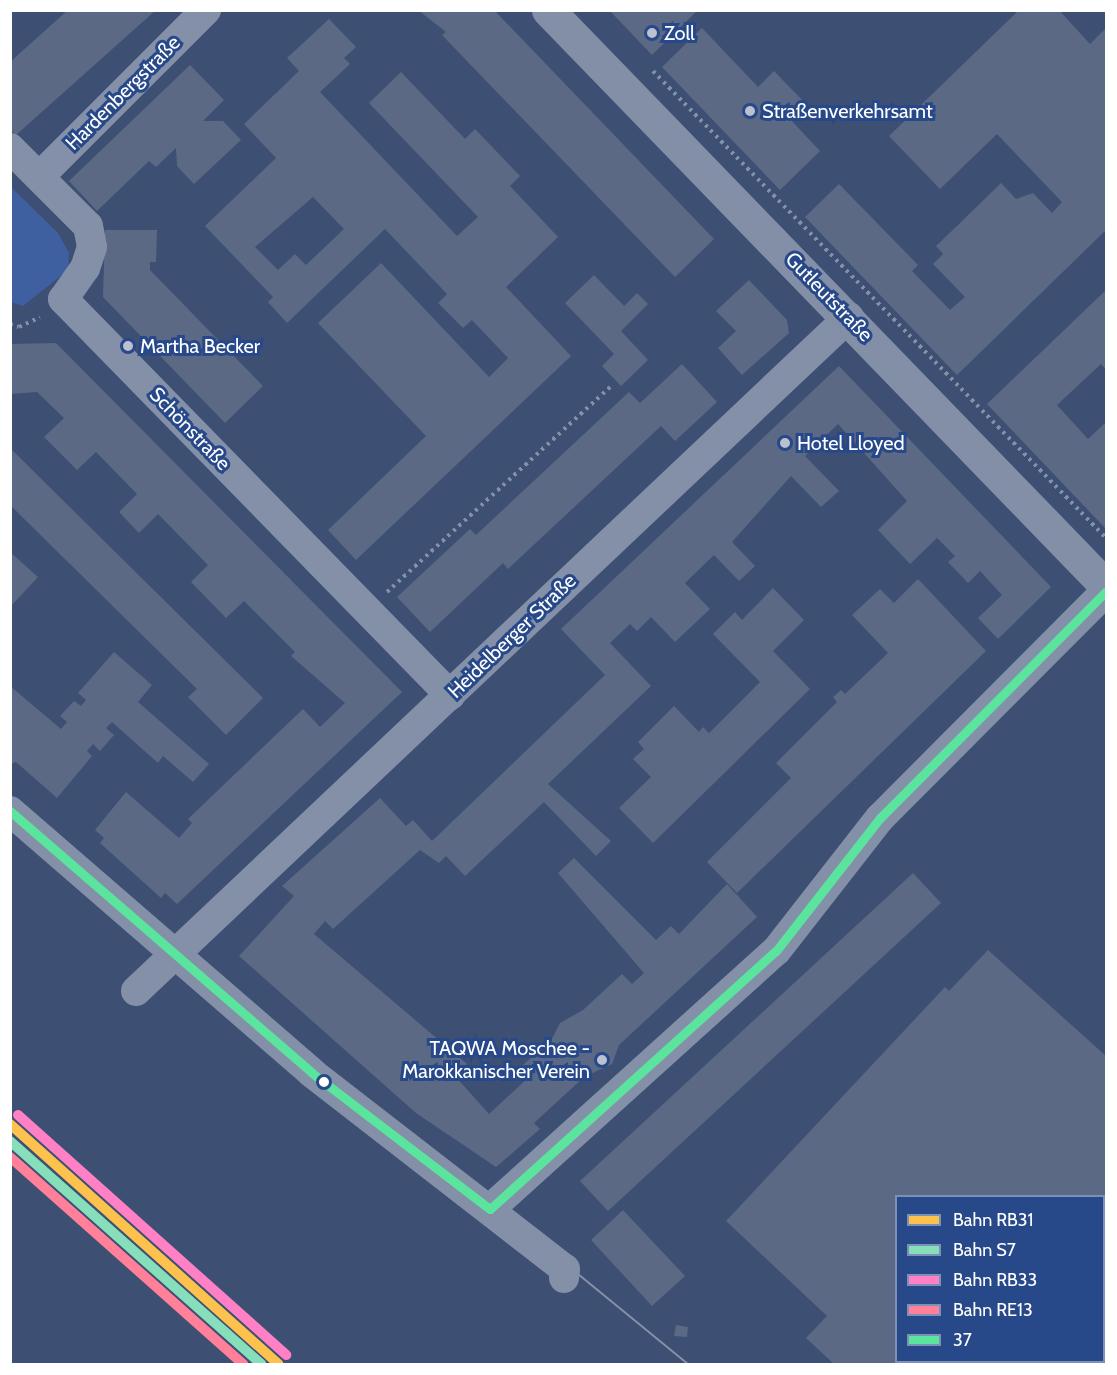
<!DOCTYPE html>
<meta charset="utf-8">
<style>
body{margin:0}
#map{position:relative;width:1117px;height:1375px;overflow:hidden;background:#3d4f73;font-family:Cabin,sans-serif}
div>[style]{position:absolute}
.green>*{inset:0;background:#3f60a0}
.building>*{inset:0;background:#5b6985}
.path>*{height:4px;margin-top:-2px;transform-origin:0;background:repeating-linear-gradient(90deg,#8490a8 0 3px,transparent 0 7.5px)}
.minor>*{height:30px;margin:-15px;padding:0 15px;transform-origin:15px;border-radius:15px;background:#8490a8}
.major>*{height:33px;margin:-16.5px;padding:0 16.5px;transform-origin:16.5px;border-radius:16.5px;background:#838fa6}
.tram>*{height:1.5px;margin:-0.75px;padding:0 0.75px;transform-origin:0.75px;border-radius:0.75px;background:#8490a6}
.bus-1>*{height:9px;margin:-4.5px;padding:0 4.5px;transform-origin:4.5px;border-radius:4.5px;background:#5ae49d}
.rail-1>*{height:10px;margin:-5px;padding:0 5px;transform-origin:5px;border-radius:5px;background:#fcc24d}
.rail-2>*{height:10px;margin:-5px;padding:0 5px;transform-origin:5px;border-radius:5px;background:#87deba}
.rail-3>*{height:10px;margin:-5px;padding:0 5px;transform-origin:5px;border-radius:5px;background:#ff80c5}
.rail-4>*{height:10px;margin:-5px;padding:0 5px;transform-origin:5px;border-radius:5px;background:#ff8098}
.dots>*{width:16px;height:16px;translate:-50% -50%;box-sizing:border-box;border:3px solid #274889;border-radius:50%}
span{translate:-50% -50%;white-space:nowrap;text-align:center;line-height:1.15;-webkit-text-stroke:6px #274889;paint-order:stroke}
.poi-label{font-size:20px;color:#fff}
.left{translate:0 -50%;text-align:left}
.right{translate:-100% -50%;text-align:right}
.street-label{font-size:20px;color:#fff}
.frame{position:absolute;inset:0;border:12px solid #fff;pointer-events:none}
.legend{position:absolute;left:895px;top:1195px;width:210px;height:168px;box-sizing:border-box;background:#274889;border:2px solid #7d91b8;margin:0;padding:8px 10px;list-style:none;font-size:18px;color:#fff}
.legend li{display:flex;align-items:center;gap:12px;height:30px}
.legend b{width:30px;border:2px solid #7d91b8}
</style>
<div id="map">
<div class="green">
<i style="clip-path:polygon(10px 186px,58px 233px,69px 253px,68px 270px,23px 306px,11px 302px)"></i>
</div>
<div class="building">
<i style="clip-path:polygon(68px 10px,156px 10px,16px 135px,10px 129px,10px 62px)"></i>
<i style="clip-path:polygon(418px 10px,494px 10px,714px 239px,675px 277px,442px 35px,446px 32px)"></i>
<i style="clip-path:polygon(609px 10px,698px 10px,652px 55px)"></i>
<i style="clip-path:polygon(1019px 10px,1059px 10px,1090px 44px,1106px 28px,1106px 230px,957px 375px,805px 217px,839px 184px,918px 265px,912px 271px,950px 310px,965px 297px,933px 264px,943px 254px,936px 246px,958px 225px,1001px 183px,1016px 199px,1033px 193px,1052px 213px,1062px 202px,997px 134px,940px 189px,889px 136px)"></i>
<i style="clip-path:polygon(evenodd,329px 19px,356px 47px,344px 58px,350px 64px,320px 92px,457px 236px,478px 217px,369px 103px,401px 72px,465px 139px,475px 129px,520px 176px,510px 186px,558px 237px,506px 287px,571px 356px,356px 560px,328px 530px,426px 436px,318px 323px,381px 263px,489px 377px,508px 358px,472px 320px,463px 328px,438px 303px,447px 294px,385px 229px,287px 323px,268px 302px,273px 297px,205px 226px,276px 158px,244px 124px,299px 71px,287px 58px,329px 19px,313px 197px,344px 229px,306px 265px,295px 254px,278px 270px,255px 247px,313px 197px)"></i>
<i style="clip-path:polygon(702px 28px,758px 87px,774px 71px,805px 103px,789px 118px,820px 151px,780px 190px,662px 67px)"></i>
<i style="clip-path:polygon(190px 65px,224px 100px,203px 121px,223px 121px,241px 140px,194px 184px,177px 166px,176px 148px,156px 167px,149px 161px,97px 211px,69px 181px)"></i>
<i style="clip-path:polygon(105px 230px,157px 230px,156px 262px,150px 262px,150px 270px,263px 386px,225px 423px,103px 297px)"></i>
<i style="clip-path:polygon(594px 275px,624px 306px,637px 293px,648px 304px,621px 331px,648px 360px,621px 386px,602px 366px,614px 354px,565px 303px)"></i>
<i style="clip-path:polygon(749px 280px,787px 320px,789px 333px,742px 375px,718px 348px,736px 331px,716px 311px)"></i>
<i style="clip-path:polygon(1106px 290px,1106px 370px,1101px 364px,1057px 405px,1088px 439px,1106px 422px,1106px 529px,987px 404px)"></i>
<i style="clip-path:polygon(56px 343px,402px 692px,177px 904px,165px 893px,161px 898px,100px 843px,104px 838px,95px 830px,126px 792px,179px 838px,192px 823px,188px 819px,303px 709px,320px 727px,345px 703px,291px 656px,295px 652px,244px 601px,226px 618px,191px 582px,208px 565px,158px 514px,139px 533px,119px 512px,137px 494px,96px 452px,77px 470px,44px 437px,64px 418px,37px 392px,10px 394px,10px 344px)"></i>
<i style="clip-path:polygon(682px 364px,717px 402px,675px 441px,661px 426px,508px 569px,503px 563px,430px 632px,397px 597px,470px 529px,476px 535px,629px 392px,640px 403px)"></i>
<i style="clip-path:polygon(839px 366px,1051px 587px,998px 639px,978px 618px,1002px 595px,980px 571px,968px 583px,948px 562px,955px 556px,937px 538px,910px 564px,878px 530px,907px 501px,838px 424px,805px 456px,839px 491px,821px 507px,791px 476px,732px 542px,755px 566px,739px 581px,714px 555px,685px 583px,710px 609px,675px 642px,651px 617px,637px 631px,630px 624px,610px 643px,651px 686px,548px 784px,611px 841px,596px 856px,544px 802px,465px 876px,446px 856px,439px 863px,420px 850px,333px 929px,325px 921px,314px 934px,467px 1064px,455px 1076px,489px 1114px,530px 1076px,521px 1067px,553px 1037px,560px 1023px,583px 1010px,622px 974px,632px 984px,644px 973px,558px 873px,574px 858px,656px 940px,671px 926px,679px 934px,727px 884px,757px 917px,619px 1045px,612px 1064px,584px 1077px,534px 1123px,540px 1129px,496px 1167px,416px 1113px,239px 956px,294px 896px,282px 886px,380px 798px,406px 826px,413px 820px,432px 841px,605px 675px,561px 629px)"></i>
<i style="clip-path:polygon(10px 448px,263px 698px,226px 735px,188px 697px,197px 689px,10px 505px)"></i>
<i style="clip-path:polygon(10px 552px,38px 577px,10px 607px)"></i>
<i style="clip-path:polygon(918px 579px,986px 651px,737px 893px,707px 862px,791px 778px,776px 763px,837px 702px,833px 697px,841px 690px,845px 694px,888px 653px,852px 615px,880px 589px,894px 603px)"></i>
<i style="clip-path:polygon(773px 588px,804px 620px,773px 651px,810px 689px,653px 843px,619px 808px,651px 777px,633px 759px,644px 749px,638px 742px,674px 706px,699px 732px,703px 727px,709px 733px,760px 682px,713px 634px,735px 612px,742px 620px)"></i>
<i style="clip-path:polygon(114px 652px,152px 685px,138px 702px,209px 764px,193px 782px,163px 756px,158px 763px,112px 722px,106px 728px,114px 735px,100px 751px,93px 744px,87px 751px,92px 756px,57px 798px,16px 762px,10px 764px,10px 686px,61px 729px,67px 722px,60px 716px,74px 701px,81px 706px,86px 700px,78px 693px)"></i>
<i style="clip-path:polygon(913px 873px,941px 903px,608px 1211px,580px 1181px)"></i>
<i style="clip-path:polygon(evenodd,988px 950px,1106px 1056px,1106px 1364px,834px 1364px,806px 1338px,827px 1316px,726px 1221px,945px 987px,949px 991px,988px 950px,896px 1196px,1104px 1196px,1104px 1362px,897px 1362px,896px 1196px)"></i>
<i style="clip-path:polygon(623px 1210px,685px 1276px,652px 1306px,591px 1240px)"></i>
<i style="clip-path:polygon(676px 1325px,688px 1327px,687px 1337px,674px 1336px)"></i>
</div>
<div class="path">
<i style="left:653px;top:71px;width:651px;rotate:45.87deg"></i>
<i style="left:10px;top:324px;width:9px;rotate:18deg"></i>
<i style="left:19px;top:327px;width:23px;rotate:-25deg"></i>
<i style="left:387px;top:592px;width:303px;rotate:-42.6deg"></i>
</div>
<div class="minor">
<i style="left:10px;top:148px;width:110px;rotate:45deg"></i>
<i style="left:88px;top:226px;width:21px;rotate:79deg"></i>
<i style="left:92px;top:247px;width:22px;rotate:108deg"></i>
<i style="left:85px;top:268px;width:38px;rotate:125deg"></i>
<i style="left:63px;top:299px;width:554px;rotate:45.66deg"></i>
<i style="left:40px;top:176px;width:235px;rotate:-45deg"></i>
<i style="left:10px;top:811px;width:400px;rotate:40.9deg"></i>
<i style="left:312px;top:1073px;width:320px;rotate:37.8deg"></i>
<i style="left:565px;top:1269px;width:9px;rotate:96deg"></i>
<i style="left:136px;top:991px;width:981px;rotate:-43.39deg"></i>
<i style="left:490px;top:1209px;width:385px;rotate:-42.1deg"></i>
<i style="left:776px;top:951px;width:169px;rotate:-52deg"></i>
<i style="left:880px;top:818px;width:320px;rotate:-45.1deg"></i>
</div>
<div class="major">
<i style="left:548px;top:10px;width:802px;rotate:45.91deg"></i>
</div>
<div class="tram">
<i style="left:10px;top:802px;width:395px;rotate:41.2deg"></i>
<i style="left:307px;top:1062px;width:188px;rotate:38.9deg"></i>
<i style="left:453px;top:1180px;width:48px;rotate:31.4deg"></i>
<i style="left:494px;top:1205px;width:251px;rotate:39.3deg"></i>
<i style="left:10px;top:820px;width:529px;rotate:40.32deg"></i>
<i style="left:413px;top:1162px;width:134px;rotate:34.6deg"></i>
</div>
<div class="bus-1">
<i style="left:10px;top:811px;width:400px;rotate:40.9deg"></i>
<i style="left:312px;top:1073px;width:224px;rotate:37.4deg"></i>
<i style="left:490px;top:1209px;width:385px;rotate:-42.1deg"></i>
<i style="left:776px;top:951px;width:169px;rotate:-52deg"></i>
<i style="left:880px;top:818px;width:320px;rotate:-45.1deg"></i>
</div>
<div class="rail-1">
<i style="left:10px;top:1124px;width:360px;rotate:41.8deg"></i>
</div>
<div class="rail-2">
<i style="left:10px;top:1141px;width:336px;rotate:41.6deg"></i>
</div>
<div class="rail-3">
<i style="left:18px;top:1115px;width:360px;rotate:41.8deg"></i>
</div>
<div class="rail-4">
<i style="left:10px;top:1157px;width:312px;rotate:41.6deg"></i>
</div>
<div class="dots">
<i style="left:652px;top:33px;background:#bbc1ce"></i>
<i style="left:750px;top:111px;background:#bbc1ce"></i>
<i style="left:128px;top:346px;background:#bbc1ce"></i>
<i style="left:785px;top:443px;background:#bbc1ce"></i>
<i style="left:602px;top:1060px;background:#bbc1ce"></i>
<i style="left:324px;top:1082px;background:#fff"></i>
</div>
<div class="poi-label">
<span class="left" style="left:664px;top:33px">Zoll</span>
<span class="left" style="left:762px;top:111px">Straßenverkehrsamt</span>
<span class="left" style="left:140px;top:346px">Martha Becker</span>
<span class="left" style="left:797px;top:443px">Hotel Lloyed</span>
<span class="right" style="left:590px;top:1060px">TAQWA Moschee -<br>Marokkanischer Verein</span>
</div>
<div class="street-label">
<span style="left:123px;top:93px;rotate:-45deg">Hardenbergstraße</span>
<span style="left:829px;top:297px;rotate:46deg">Gutleutstraße</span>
<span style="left:190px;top:429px;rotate:46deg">Schönstraße</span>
<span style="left:512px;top:636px;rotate:-44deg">Heidelberger Straße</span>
</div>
<div class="frame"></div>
<ul class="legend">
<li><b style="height:8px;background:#fcc24d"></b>Bahn RB31</li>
<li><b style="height:8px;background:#87deba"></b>Bahn S7</li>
<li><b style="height:8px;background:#ff80c5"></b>Bahn RB33</li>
<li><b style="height:8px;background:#ff8098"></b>Bahn RE13</li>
<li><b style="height:8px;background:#5ae49d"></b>37</li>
</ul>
</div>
